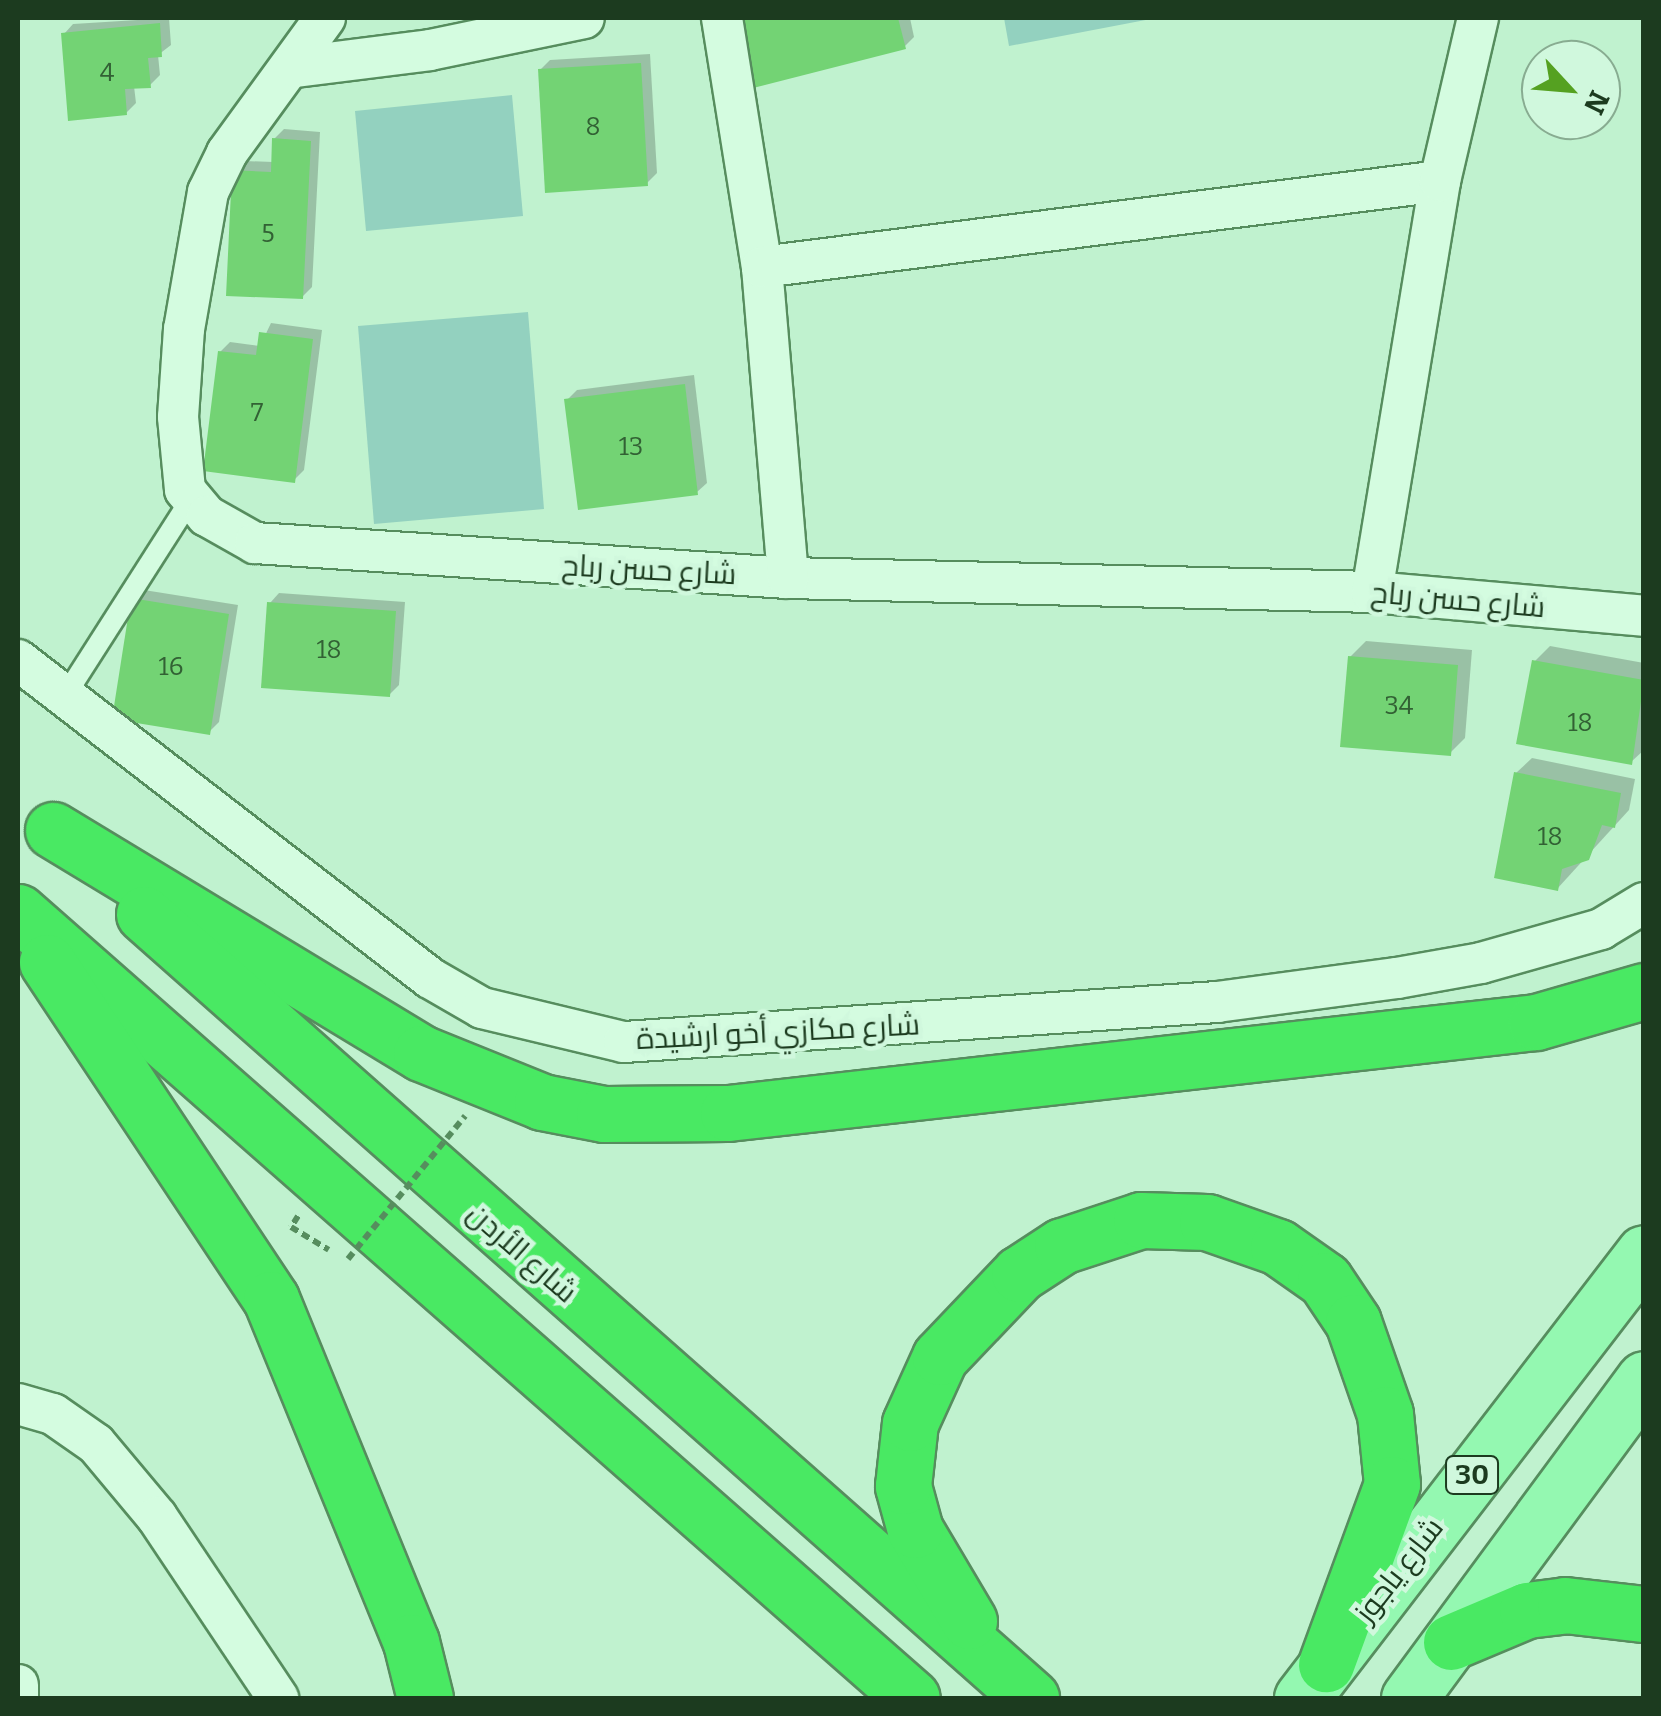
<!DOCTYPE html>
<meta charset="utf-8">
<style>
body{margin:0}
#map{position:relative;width:1661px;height:1716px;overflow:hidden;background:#c0f2cf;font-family:Bitter,Cairo,serif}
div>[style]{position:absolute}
.green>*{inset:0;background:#93d1bf}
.shadow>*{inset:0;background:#0003}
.building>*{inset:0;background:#73d374}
.path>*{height:6px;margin-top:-3px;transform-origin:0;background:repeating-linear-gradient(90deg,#568d5e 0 8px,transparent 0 13px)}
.roads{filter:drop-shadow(2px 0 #568d5e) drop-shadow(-2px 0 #568d5e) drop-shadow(0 2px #568d5e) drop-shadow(0 -2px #568d5e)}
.lane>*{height:20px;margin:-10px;padding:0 10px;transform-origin:10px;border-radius:10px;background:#d4fce0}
.street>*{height:40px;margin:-20px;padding:0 20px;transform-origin:20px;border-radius:20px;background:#d4fce0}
.primary>*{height:55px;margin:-27.5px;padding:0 27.5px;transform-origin:27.5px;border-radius:27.5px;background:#94f8b1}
.highway>*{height:55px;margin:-27.5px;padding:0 27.5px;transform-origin:27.5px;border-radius:27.5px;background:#49e963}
.path-bridge>*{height:6px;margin-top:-3px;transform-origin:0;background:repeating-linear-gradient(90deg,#568d5e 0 8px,transparent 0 13px)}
span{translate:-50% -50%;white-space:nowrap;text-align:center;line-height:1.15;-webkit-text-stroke:9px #d0f8dd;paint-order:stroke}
.number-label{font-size:25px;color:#326134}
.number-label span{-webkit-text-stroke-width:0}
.shield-label span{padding:2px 8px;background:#d0f8dd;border:2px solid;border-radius:8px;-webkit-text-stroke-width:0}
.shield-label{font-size:28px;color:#1c3b1f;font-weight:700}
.street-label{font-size:30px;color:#1c3b1f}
.frame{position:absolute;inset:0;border:20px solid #1c3b1f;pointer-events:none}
.north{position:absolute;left:1521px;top:40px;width:100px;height:100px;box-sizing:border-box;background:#d0f8dd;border:2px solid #88ac91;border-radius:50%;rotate:116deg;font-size:28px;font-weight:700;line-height:40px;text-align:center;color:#1c3b1f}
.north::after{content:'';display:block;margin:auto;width:35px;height:45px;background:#55a121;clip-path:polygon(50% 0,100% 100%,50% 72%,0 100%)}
</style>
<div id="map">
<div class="green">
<i style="clip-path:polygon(1004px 18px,1156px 18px,1009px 46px)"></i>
<i style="clip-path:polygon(512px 95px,523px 216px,366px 231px,355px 111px)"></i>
<i style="clip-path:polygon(528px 312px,544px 509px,374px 524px,358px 326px)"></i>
</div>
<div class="shadow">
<i style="clip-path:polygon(169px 18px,171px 45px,158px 55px,160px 75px,150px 85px,134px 86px,136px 103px,126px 113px,64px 34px,73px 24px)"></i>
<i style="clip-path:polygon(735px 18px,910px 18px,914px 37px,904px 47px)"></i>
<i style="clip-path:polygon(650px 54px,657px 173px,647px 183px,540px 70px,550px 60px)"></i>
<i style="clip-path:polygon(284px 129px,320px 132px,312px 287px,302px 297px,235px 171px,245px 161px,273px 162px,274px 139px)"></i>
<i style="clip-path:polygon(271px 323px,322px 330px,304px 470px,294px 480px,220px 352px,230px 342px,260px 346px)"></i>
<i style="clip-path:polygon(694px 375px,707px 483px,697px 492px,567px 400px,577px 390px)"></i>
<i style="clip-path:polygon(144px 590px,238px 605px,219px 722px,209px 732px,134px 600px)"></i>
<i style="clip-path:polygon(279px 593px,405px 602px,399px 685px,389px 695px,270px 603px)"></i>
<i style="clip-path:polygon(1366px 641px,1472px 650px,1465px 738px,1450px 753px,1350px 657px)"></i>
<i style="clip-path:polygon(1550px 646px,1644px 663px,1644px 750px,1631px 762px,1534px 662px)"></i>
<i style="clip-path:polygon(1532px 758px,1635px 779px,1629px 810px,1557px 889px,1516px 773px)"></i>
</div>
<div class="building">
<i style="clip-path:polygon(733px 18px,898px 18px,906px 49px,749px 89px)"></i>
<i style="clip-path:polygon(160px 23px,162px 57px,148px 58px,151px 88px,125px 89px,127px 115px,68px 121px,61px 33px)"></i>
<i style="clip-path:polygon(641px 63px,648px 186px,545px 193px,538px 69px)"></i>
<i style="clip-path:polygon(272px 138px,311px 141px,303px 299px,226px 296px,232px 170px,271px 172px)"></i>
<i style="clip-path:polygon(259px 332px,313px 339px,295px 483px,203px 471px,218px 351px,256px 355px)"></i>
<i style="clip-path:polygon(685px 384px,698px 495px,578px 510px,564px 399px)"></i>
<i style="clip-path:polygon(131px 598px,229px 614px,210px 735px,112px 719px)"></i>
<i style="clip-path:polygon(267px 602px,396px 611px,390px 697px,261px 688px)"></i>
<i style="clip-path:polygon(1348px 656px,1458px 665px,1451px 756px,1340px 747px)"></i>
<i style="clip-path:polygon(1532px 660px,1644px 680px,1632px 765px,1516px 744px)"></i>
<i style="clip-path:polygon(1514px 772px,1621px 793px,1615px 828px,1602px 825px,1589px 860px,1562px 869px,1558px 891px,1494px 878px)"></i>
</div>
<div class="path">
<i style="left:298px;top:1216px;width:13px;rotate:122deg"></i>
<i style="left:291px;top:1227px;width:44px;rotate:31.2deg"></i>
</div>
<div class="roads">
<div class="lane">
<i style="left:65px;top:696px;width:234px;rotate:-57.4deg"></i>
</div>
<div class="street">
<i style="left:325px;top:18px;width:167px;rotate:126deg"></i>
<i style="left:227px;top:153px;width:43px;rotate:116deg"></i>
<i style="left:208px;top:192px;width:139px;rotate:99.9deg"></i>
<i style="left:184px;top:329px;width:88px;rotate:93.9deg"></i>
<i style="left:178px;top:417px;width:73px;rotate:84.5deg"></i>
<i style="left:185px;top:490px;width:34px;rotate:50deg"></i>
<i style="left:207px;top:516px;width:55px;rotate:29.4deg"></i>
<i style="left:255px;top:543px;width:534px;rotate:3.76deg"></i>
<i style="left:788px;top:578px;width:584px;rotate:1.37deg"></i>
<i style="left:1372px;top:592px;width:273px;rotate:5deg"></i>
<i style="left:722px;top:18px;width:252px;rotate:80.9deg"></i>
<i style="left:762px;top:267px;width:312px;rotate:85.2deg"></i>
<i style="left:296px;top:67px;width:135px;rotate:-7.2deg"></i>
<i style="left:430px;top:50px;width:157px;rotate:-11.7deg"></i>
<i style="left:762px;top:267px;width:683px;rotate:-7.23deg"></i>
<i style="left:1372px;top:592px;width:417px;rotate:-80.6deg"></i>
<i style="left:1440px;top:181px;width:167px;rotate:-76.9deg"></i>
<i style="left:18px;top:660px;width:520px;rotate:37.66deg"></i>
<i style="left:430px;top:978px;width:60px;rotate:30deg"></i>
<i style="left:482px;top:1008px;width:146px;rotate:13.5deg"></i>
<i style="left:624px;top:1042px;width:594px;rotate:-3.86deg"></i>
<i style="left:1217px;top:1002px;width:182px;rotate:-7.6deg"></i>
<i style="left:1397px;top:978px;width:85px;rotate:-10.1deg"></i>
<i style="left:1481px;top:963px;width:125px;rotate:-15.8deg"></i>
<i style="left:1601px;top:929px;width:50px;rotate:-31.2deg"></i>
<i style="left:18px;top:1404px;width:36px;rotate:16deg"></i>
<i style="left:53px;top:1414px;width:52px;rotate:34.9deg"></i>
<i style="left:96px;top:1444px;width:95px;rotate:50.1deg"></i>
<i style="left:157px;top:1517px;width:218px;rotate:56.2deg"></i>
<i style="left:18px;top:1685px;width:13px;rotate:90deg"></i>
</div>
<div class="primary">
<i style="left:1302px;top:1698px;width:561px;rotate:-52.46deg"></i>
<i style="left:1409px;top:1698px;width:396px;rotate:-53.6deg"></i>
</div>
<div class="highway">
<i style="left:53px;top:830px;width:430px;rotate:31.2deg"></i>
<i style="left:421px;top:1053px;width:131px;rotate:22deg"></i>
<i style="left:542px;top:1102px;width:63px;rotate:11deg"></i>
<i style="left:604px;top:1114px;width:124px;rotate:-0.5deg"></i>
<i style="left:728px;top:1113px;width:813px;rotate:-6.43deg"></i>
<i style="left:1536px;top:1022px;width:112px;rotate:-16deg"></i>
<i style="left:18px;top:912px;width:1190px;rotate:41.32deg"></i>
<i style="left:144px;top:914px;width:1184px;rotate:41.47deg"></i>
<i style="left:47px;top:962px;width:405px;rotate:56.4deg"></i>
<i style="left:271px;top:1299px;width:370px;rotate:67.8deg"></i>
<i style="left:411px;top:1642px;width:58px;rotate:76deg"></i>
<i style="left:969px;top:1621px;width:106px;rotate:-120.7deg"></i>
<i style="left:915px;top:1530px;width:46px;rotate:-105.3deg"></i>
<i style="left:903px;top:1486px;width:63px;rotate:-83.7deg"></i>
<i style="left:910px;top:1423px;width:72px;rotate:-65.6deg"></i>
<i style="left:940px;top:1357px;width:115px;rotate:-46.4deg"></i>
<i style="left:1019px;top:1274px;width:51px;rotate:-33.1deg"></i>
<i style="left:1062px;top:1246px;width:83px;rotate:-18.2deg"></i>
<i style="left:1141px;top:1220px;width:66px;rotate:1.7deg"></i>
<i style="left:1207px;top:1222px;width:75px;rotate:19.4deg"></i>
<i style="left:1278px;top:1247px;width:57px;rotate:35.1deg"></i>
<i style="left:1325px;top:1280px;width:50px;rotate:56.3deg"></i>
<i style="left:1353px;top:1322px;width:97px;rotate:70.8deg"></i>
<i style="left:1385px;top:1414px;width:70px;rotate:84.3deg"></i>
<i style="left:1392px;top:1484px;width:192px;rotate:110.1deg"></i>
<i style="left:1451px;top:1642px;width:82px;rotate:-22.8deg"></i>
<i style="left:1527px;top:1610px;width:38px;rotate:-7deg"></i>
<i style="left:1565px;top:1605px;width:80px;rotate:6.5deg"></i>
</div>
</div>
<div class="path-bridge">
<i style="left:348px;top:1259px;width:185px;rotate:-50.7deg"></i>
</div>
<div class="number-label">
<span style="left:107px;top:73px">4</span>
<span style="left:593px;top:127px">8</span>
<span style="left:268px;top:234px">5</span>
<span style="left:257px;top:413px">7</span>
<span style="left:631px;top:447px">13</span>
<span style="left:329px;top:650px">18</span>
<span style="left:171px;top:667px">16</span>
<span style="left:1399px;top:706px">34</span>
<span style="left:1580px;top:723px">18</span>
<span style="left:1550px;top:837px">18</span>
</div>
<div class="shield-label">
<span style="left:1472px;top:1475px">30</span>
</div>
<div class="street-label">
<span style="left:649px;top:570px;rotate:3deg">شارع حسن رباح</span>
<span style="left:1458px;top:600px;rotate:5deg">شارع حسن رباح</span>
<span style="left:778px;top:1032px;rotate:-3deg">شارع مكازي أخو ارشيدة</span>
<span style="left:522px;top:1253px;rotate:41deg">شارع الأردن</span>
<span style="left:1399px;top:1570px;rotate:-52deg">شارع ياجوز</span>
</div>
<div class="frame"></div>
<div class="north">N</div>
</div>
